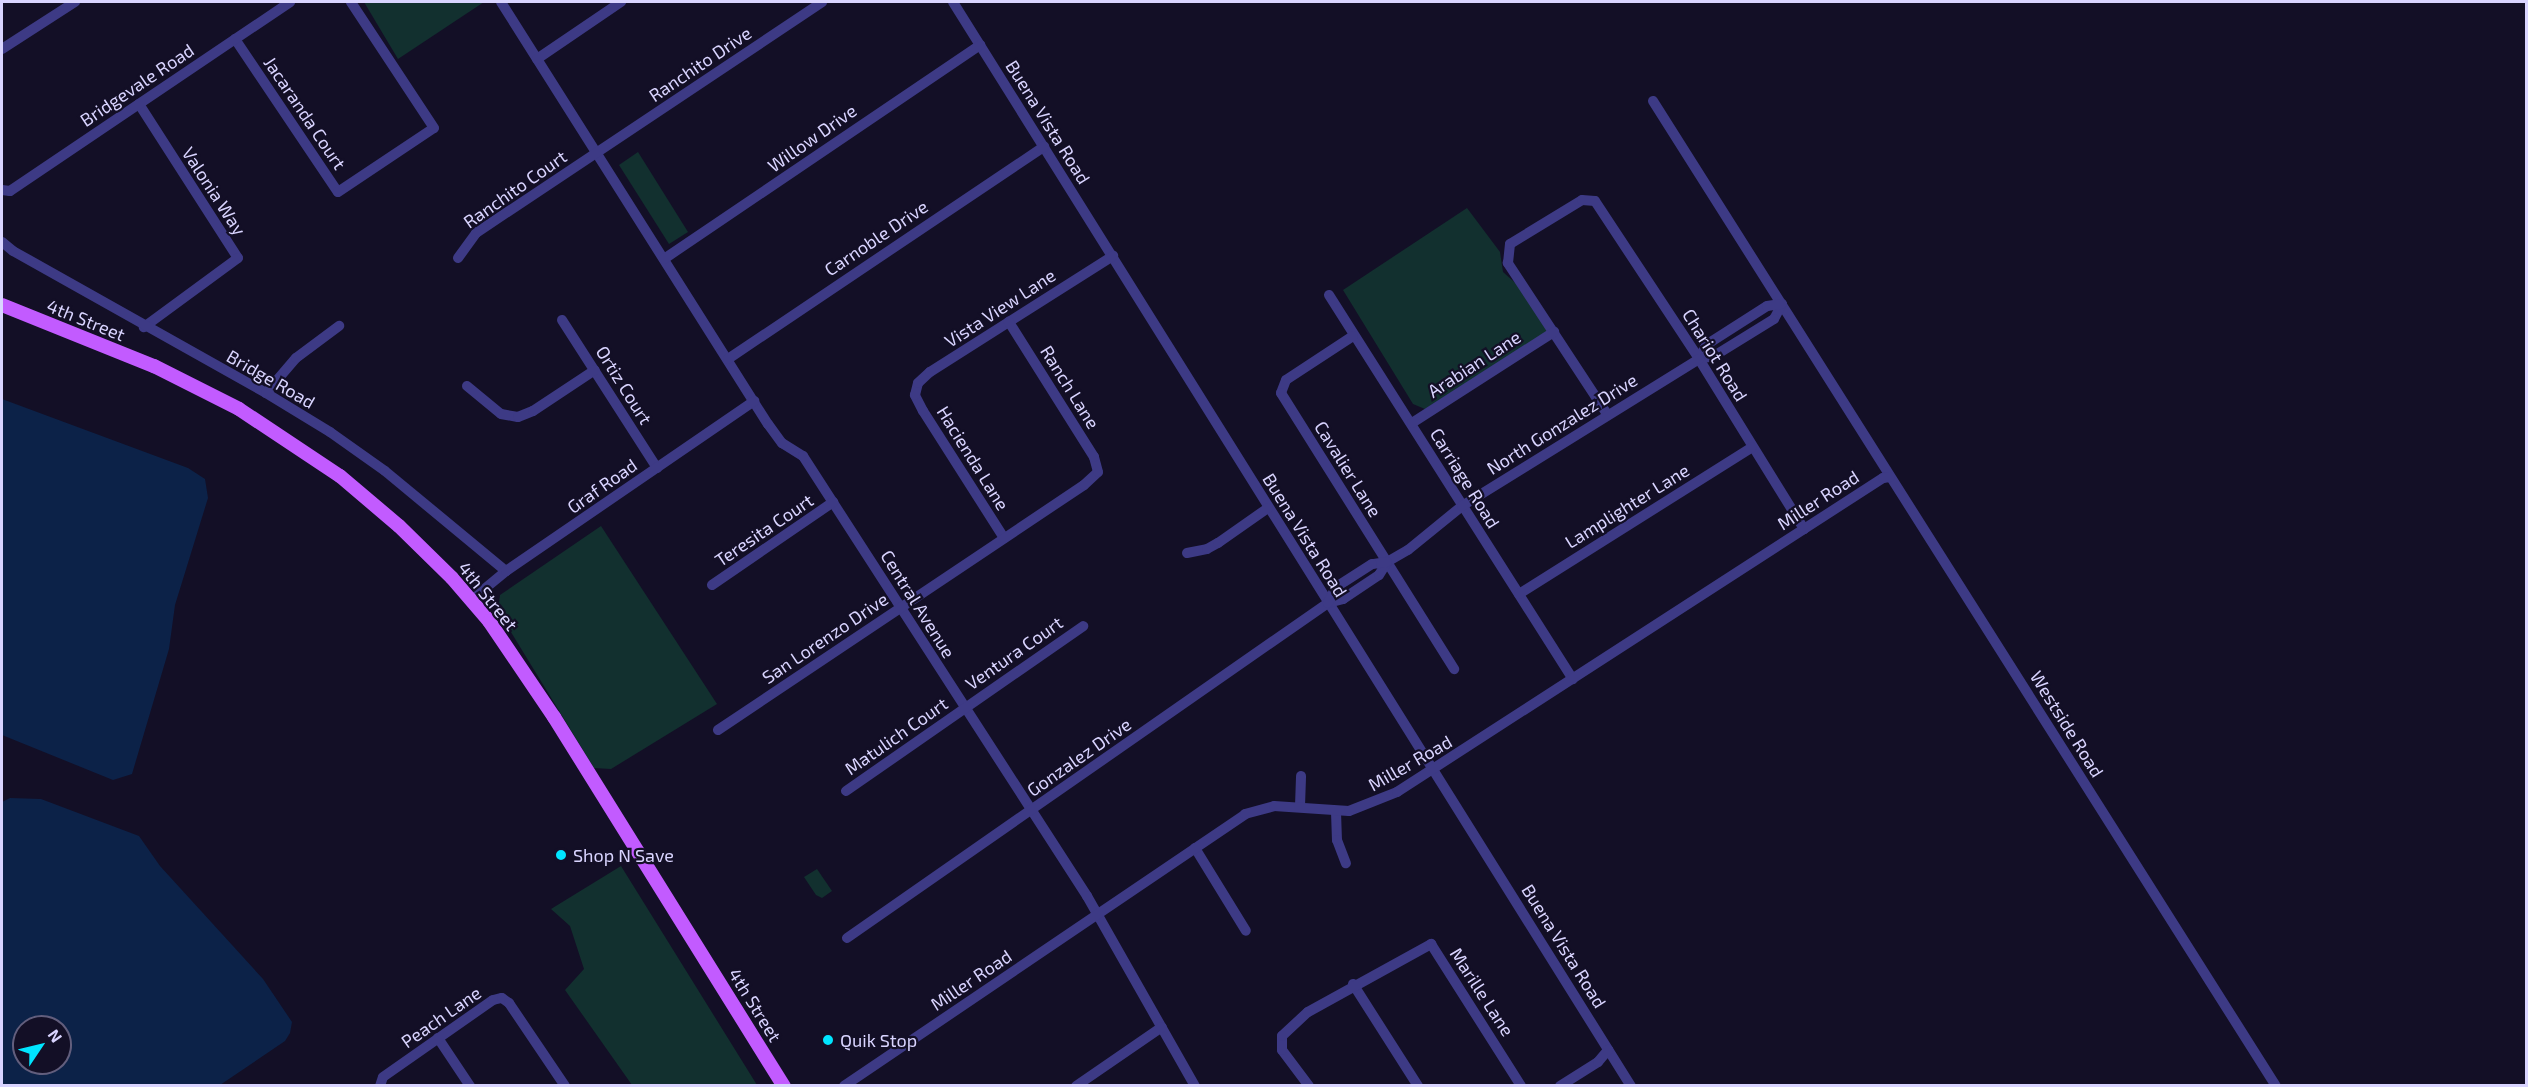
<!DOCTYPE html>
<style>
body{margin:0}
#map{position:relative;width:2528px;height:1087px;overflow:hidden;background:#130f26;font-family:"Exo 2",sans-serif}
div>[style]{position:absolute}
.green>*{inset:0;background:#12302f}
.water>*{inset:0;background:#0c2248}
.minor>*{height:10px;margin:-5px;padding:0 5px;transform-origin:5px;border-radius:5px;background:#3d3a85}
.major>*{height:14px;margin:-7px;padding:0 7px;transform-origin:7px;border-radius:7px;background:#c25bff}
.dots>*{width:16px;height:16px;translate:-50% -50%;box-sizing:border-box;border:3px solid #130f26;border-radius:50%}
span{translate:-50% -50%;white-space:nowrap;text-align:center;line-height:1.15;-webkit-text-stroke:4.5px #130f26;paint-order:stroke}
.street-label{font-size:18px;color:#d9d4ff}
.poi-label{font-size:18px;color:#d9d4ff}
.left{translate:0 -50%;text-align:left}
.frame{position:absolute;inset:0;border:3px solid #d9d4ff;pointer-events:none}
.north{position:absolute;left:12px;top:1015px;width:60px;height:60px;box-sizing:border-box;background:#130f26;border:2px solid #625e7d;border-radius:50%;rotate:55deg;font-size:16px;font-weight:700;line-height:24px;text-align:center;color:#d9d4ff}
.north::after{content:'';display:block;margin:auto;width:21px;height:27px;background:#00e5ff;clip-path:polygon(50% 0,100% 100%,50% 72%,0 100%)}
</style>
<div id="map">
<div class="green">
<i style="clip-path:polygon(364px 2px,484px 2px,398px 59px)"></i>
<i style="clip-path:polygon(638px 152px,688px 232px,669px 244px,619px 165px)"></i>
<i style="clip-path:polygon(1467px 208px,1500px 252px,1503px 272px,1521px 288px,1549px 330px,1425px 409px,1413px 404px,1343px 290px)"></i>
<i style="clip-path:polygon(601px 526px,717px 704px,611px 769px,594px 768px,498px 611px,500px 595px)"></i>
<i style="clip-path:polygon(621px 866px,757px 1085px,632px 1085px,565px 990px,584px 969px,570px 926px,551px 909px)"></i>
<i style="clip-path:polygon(817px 869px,832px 891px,822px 898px,816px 895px,804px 877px)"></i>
</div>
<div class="water">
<i style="clip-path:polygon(2px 399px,188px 468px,205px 479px,208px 498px,175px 605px,169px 649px,132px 774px,113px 780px,2px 735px)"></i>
<i style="clip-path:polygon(evenodd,10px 798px,41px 799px,139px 836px,160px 866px,263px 979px,292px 1022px,290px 1033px,285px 1041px,220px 1085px,2px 1085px,2px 802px,10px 798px,24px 1027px,60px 1027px,60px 1063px,24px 1063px,24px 1027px)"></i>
</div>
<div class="minor">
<i style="left:501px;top:2px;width:499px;rotate:57.7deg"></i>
<i style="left:768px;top:424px;width:24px;rotate:54deg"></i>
<i style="left:782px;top:443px;width:25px;rotate:32deg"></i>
<i style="left:803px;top:456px;width:524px;rotate:57.16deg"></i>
<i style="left:1087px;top:896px;width:219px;rotate:60.4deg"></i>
<i style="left:953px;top:2px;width:1279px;rotate:57.98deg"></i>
<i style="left:235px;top:39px;width:184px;rotate:56.1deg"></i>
<i style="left:338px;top:192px;width:115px;rotate:-33.7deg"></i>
<i style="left:434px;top:128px;width:151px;rotate:-123.4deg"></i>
<i style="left:2px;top:49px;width:87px;rotate:-32.8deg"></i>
<i style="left:537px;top:59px;width:102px;rotate:-34.2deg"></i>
<i style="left:1653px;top:101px;width:1165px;rotate:57.69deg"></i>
<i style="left:139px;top:104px;width:183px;rotate:57.3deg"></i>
<i style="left:238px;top:258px;width:117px;rotate:143.7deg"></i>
<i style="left:2px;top:190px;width:8px;rotate:7deg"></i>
<i style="left:10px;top:191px;width:338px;rotate:-34deg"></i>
<i style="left:2px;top:242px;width:14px;rotate:39deg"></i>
<i style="left:13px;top:251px;width:290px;rotate:29.3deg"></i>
<i style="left:266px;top:393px;width:75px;rotate:31.4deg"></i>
<i style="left:330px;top:432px;width:67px;rotate:35.3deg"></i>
<i style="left:385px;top:471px;width:157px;rotate:39.6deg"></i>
<i style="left:458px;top:258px;width:31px;rotate:-54deg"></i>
<i style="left:476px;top:233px;width:416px;rotate:-33.7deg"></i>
<i style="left:664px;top:259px;width:382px;rotate:-34.1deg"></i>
<i style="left:1329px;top:295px;width:455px;rotate:57.6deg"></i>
<i style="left:1782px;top:304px;width:17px;rotate:118deg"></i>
<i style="left:1774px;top:319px;width:70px;rotate:148.3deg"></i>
<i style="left:1714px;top:356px;width:15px;rotate:169deg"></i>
<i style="left:1699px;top:359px;width:16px;rotate:-63deg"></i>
<i style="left:1706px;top:345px;width:72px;rotate:-32.6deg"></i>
<i style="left:1767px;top:306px;width:15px;rotate:-8deg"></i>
<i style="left:562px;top:320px;width:176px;rotate:57.3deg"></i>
<i style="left:1353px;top:336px;width:80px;rotate:146.7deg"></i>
<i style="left:1286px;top:380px;width:14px;rotate:111deg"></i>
<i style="left:1281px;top:393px;width:326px;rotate:57.9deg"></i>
<i style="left:728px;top:359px;width:381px;rotate:-33.9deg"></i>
<i style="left:467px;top:386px;width:44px;rotate:39.5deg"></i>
<i style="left:501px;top:414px;width:17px;rotate:10deg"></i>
<i style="left:518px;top:417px;width:16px;rotate:-22deg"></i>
<i style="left:533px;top:411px;width:74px;rotate:-33.5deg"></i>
<i style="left:266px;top:393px;width:46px;rotate:-49.4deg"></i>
<i style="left:296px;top:358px;width:54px;rotate:-36.7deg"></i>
<i style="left:1607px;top:414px;width:181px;rotate:-123.3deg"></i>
<i style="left:1508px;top:263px;width:19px;rotate:-84deg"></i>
<i style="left:1510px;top:244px;width:84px;rotate:-31.4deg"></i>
<i style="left:1582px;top:200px;width:13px;rotate:4deg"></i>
<i style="left:1595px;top:201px;width:189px;rotate:56.6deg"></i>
<i style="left:1699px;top:359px;width:200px;rotate:58.3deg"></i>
<i style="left:1412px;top:423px;width:169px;rotate:-32.7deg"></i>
<i style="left:1004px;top:538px;width:151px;rotate:-122.5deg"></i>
<i style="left:923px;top:411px;width:18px;rotate:-117deg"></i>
<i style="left:915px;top:395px;width:12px;rotate:-76deg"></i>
<i style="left:918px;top:383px;width:16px;rotate:-43deg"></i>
<i style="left:930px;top:372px;width:217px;rotate:-32.4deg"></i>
<i style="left:1187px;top:553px;width:20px;rotate:-11deg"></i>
<i style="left:1207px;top:549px;width:13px;rotate:-29deg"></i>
<i style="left:1218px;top:543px;width:61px;rotate:-35deg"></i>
<i style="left:1387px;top:562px;width:24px;rotate:-30deg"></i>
<i style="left:1408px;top:550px;width:70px;rotate:-39.2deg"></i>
<i style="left:1462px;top:506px;width:279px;rotate:-31.8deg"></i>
<i style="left:712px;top:585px;width:147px;rotate:-34.4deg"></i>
<i style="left:1519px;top:594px;width:275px;rotate:-32.2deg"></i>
<i style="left:471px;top:600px;width:45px;rotate:-39.6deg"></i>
<i style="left:506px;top:571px;width:301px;rotate:-34.4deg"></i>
<i style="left:718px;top:730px;width:440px;rotate:-33.8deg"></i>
<i style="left:1084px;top:485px;width:19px;rotate:-43deg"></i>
<i style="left:1098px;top:472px;width:16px;rotate:-105deg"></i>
<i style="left:1094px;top:457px;width:160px;rotate:-122.2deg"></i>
<i style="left:846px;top:791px;width:289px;rotate:-34.8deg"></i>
<i style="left:1300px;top:806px;width:30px;rotate:-88deg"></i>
<i style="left:1336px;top:812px;width:28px;rotate:88deg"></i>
<i style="left:1337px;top:840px;width:25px;rotate:69deg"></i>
<i style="left:1195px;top:848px;width:97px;rotate:58.4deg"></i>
<i style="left:847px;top:938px;width:586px;rotate:-34.86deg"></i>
<i style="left:1328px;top:603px;width:16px;rotate:-15deg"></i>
<i style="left:1343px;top:599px;width:43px;rotate:-33.7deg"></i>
<i style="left:1379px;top:575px;width:15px;rotate:-58deg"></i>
<i style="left:1387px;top:562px;width:15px;rotate:172deg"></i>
<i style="left:1372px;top:564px;width:43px;rotate:147.4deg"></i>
<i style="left:1336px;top:587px;width:18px;rotate:117deg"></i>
<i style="left:1353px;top:984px;width:121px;rotate:57.5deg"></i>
<i style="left:438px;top:1038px;width:58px;rotate:56.3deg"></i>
<i style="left:380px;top:1086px;width:9px;rotate:-72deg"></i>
<i style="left:383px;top:1077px;width:134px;rotate:-35deg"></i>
<i style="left:493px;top:1000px;width:9px;rotate:-13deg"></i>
<i style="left:502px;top:998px;width:9px;rotate:36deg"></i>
<i style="left:509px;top:1003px;width:100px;rotate:56deg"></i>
<i style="left:844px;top:1086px;width:485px;rotate:-34.1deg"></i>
<i style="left:1245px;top:814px;width:30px;rotate:-15deg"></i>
<i style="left:1274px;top:806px;width:75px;rotate:3.8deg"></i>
<i style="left:1349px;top:811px;width:52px;rotate:-21.6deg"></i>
<i style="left:1397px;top:792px;width:579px;rotate:-32.87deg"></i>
<i style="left:1883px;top:478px;width:7px;rotate:-8deg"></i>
<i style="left:1076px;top:1086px;width:104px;rotate:-34.5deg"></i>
<i style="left:1309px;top:1086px;width:45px;rotate:-126.9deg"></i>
<i style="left:1282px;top:1050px;width:14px;rotate:-90deg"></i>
<i style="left:1282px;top:1036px;width:35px;rotate:-43deg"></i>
<i style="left:1308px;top:1012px;width:141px;rotate:-28.9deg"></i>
<i style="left:1431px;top:944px;width:168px;rotate:57.6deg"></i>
<i style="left:1560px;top:1086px;width:45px;rotate:-32.3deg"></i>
<i style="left:1598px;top:1062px;width:16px;rotate:-50deg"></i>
</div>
<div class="major">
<i style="left:2px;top:305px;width:164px;rotate:21.9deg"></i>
<i style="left:154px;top:366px;width:95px;rotate:26.8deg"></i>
<i style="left:239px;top:409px;width:121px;rotate:33.6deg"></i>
<i style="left:340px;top:476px;width:77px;rotate:40.3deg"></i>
<i style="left:399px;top:526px;width:74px;rotate:44.5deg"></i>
<i style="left:452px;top:578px;width:57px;rotate:49.3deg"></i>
<i style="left:489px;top:621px;width:116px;rotate:55.9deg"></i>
<i style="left:554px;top:717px;width:435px;rotate:58.1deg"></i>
</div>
<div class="dots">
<i style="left:561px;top:855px;background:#00e5ff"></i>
<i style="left:828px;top:1040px;background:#00e5ff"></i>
</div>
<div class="street-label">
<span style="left:700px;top:64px;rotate:-34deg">Ranchito Drive</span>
<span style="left:137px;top:85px;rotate:-34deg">Bridgevale Road</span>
<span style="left:305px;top:113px;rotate:56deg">Jacaranda Court</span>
<span style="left:1048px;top:122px;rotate:58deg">Buena Vista Road</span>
<span style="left:812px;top:138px;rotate:-35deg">Willow Drive</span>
<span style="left:515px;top:189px;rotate:-35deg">Ranchito Court</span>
<span style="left:214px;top:191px;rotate:57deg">Valonia Way</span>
<span style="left:876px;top:238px;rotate:-34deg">Carnoble Drive</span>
<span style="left:1000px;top:308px;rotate:-33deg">Vista View Lane</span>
<span style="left:86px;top:320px;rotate:22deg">4th Street</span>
<span style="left:1715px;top:355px;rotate:58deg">Chariot Road</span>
<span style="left:1474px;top:364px;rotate:-33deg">Arabian Lane</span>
<span style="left:271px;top:379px;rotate:30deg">Bridge Road</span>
<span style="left:624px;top:385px;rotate:58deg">Ortiz Court</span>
<span style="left:1070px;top:387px;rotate:58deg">Ranch Lane</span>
<span style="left:1562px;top:424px;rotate:-32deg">North Gonzalez Drive</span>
<span style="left:973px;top:458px;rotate:58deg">Hacienda Lane</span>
<span style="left:1348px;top:469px;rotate:58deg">Cavalier Lane</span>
<span style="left:1465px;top:478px;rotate:58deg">Carriage Road</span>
<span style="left:602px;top:486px;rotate:-35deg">Graf Road</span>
<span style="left:1818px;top:500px;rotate:-33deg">Miller Road</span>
<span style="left:1627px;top:506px;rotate:-32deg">Lamplighter Lane</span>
<span style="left:764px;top:530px;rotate:-34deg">Teresita Court</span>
<span style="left:1305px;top:535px;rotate:58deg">Buena Vista Road</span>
<span style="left:488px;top:596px;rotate:51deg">4th Street</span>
<span style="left:918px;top:604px;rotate:58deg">Central Avenue</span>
<span style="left:825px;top:638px;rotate:-34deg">San Lorenzo Drive</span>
<span style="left:1014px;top:653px;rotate:-35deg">Ventura Court</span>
<span style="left:2067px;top:724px;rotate:58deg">Westside Road</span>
<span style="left:896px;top:736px;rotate:-35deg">Matulich Court</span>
<span style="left:1079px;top:757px;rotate:-35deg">Gonzalez Drive</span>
<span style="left:1410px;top:763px;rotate:-30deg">Miller Road</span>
<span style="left:1564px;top:946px;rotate:58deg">Buena Vista Road</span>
<span style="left:971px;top:980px;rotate:-34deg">Miller Road</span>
<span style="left:1482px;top:992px;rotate:57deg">Marille Lane</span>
<span style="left:755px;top:1005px;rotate:58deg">4th Street</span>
<span style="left:441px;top:1017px;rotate:-35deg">Peach Lane</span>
</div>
<div class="poi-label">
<span class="left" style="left:573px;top:855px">Shop N Save</span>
<span class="left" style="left:840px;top:1040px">Quik Stop</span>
</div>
<div class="frame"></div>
<div class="north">N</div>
</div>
